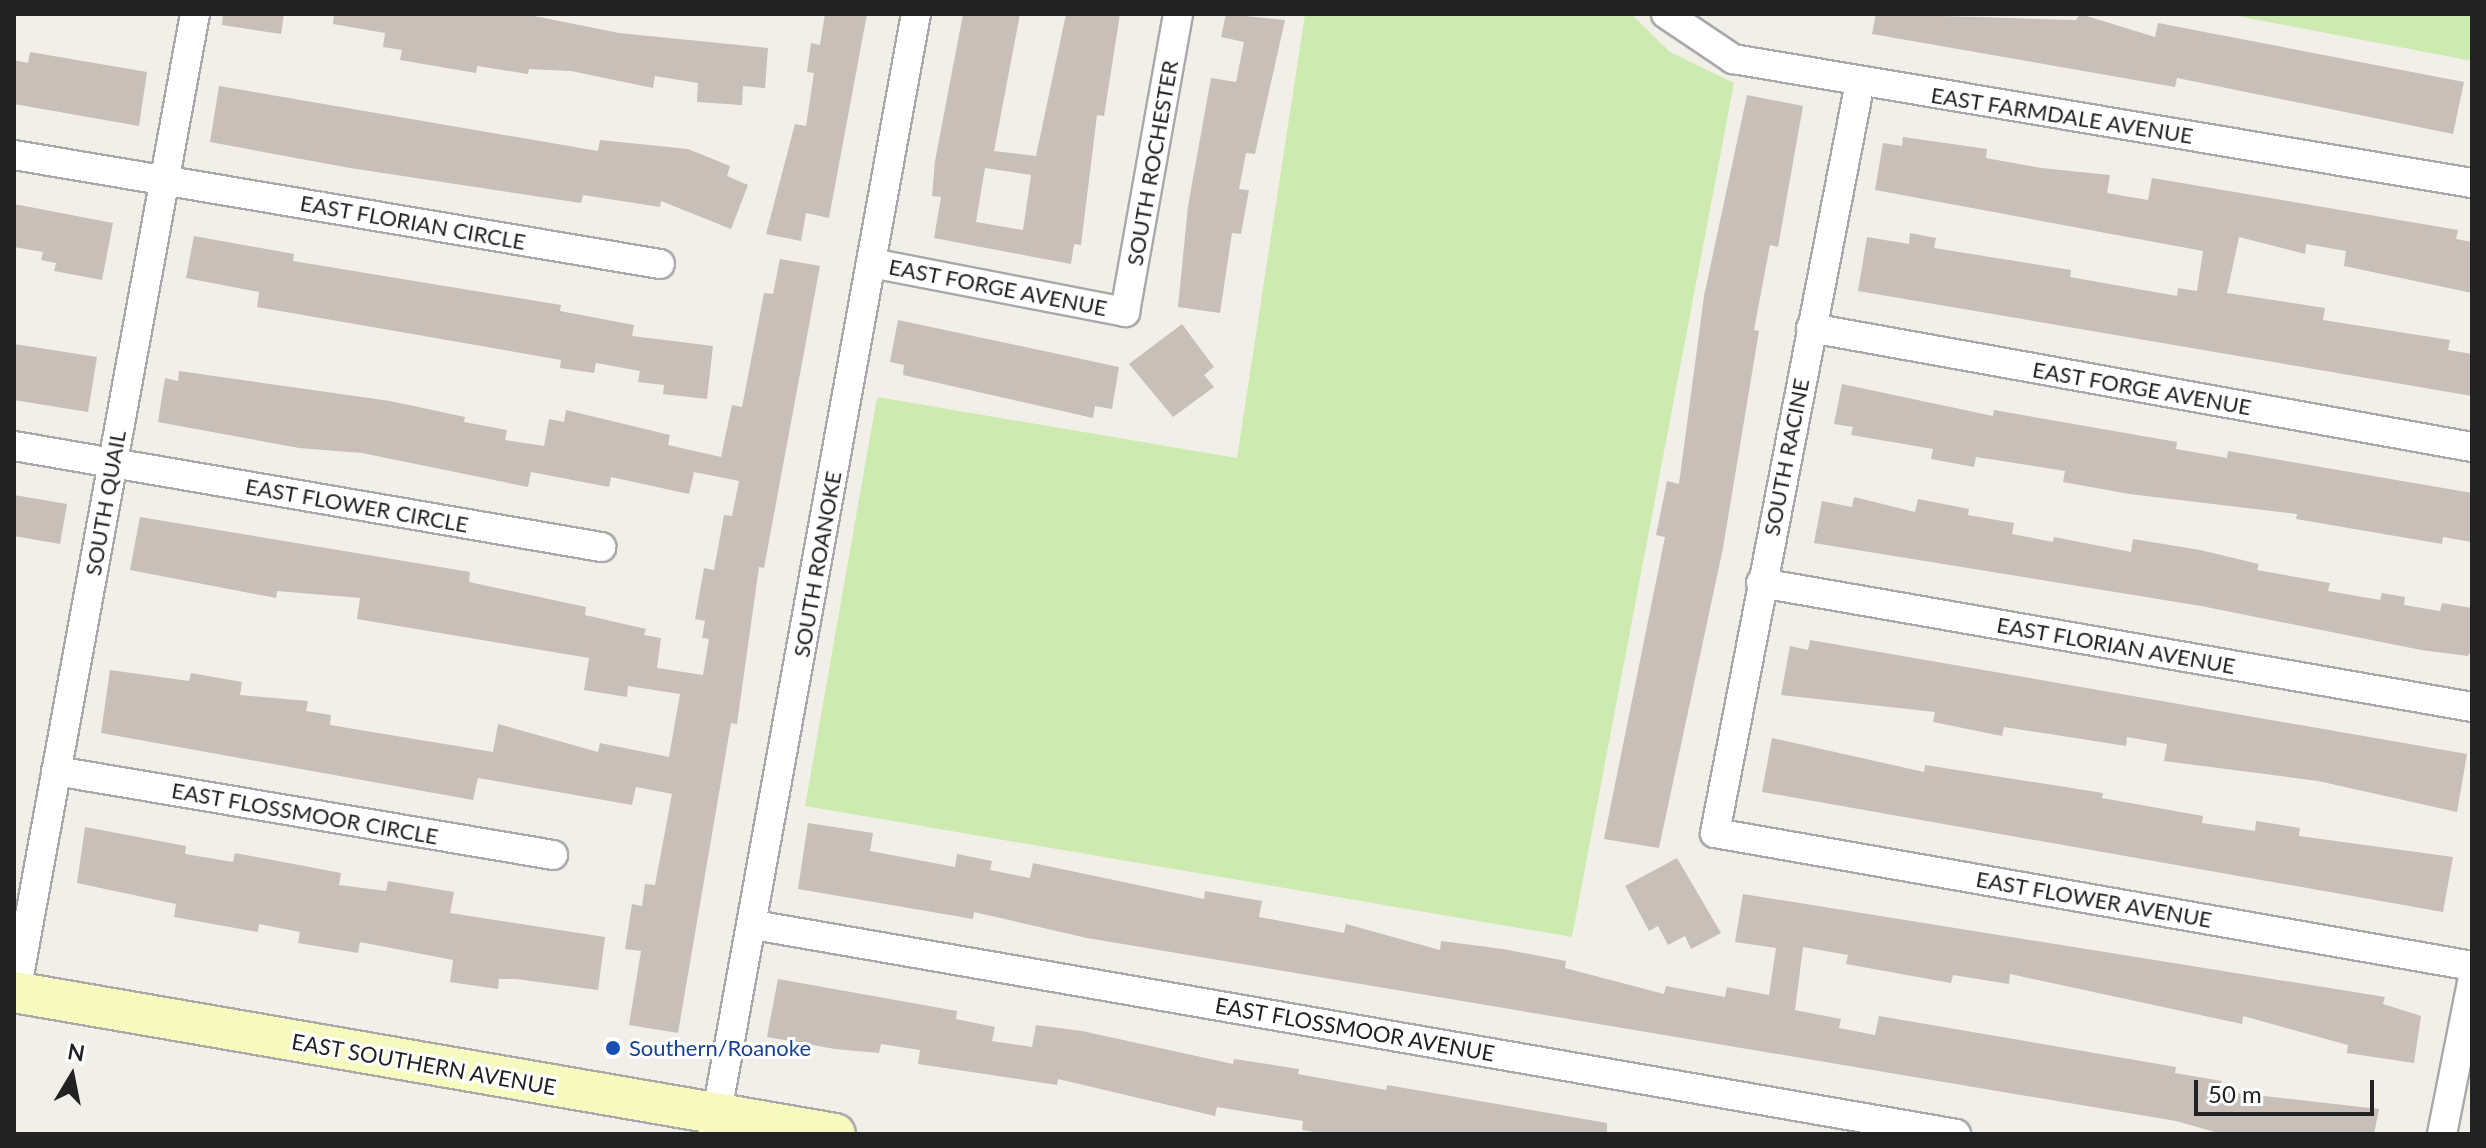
<!DOCTYPE html>
<style>
body{margin:0}
#map{position:relative;width:2486px;height:1148px;overflow:hidden;background:#f2efe9;font-family:Lato,sans-serif}
div>[style]{position:absolute}
.grass>*{inset:0;background:#cdebb0}
.building>*{inset:0;background:#c7bfb8}
.roads{filter:drop-shadow(2px 0 #a9a9a9) drop-shadow(-2px 0 #a9a9a9) drop-shadow(0 2px #a9a9a9) drop-shadow(0 -2px #a9a9a9)}
.minor>*{height:28px;margin:-14px;padding:0 14px;transform-origin:14px;border-radius:14px;background:#fff}
.secondary>*{height:40px;margin:-20px;padding:0 20px;transform-origin:20px;border-radius:20px;background:#f7fabf}
.dots>*{width:22px;height:22px;translate:-50% -50%;box-sizing:border-box;border:4px solid #fff;border-radius:50%}
span{translate:-50% -50%;white-space:nowrap;text-align:center;line-height:1.15;-webkit-text-stroke:6px #fff;paint-order:stroke}
.street-label{font-size:22px;color:#222}
.transit-label{font-size:22px;color:#164399}
.left{translate:0 -50%;text-align:left}
.frame{position:absolute;inset:0;border:16px solid #222;pointer-events:none}
.north{position:absolute;left:32px;top:1036px;width:80px;height:80px;-webkit-text-stroke:6px #fff;paint-order:stroke;rotate:10deg;font-size:22px;font-weight:700;line-height:32px;text-align:center;color:#222}
.north::after{content:'';display:block;margin:auto;width:28px;height:36px;background:#222;clip-path:polygon(50% 0,100% 100%,50% 72%,0 100%)}
.scale{position:absolute;left:2194px;top:1080px;width:180px;height:36px;box-sizing:border-box;border:4px solid #222;border-top:0;padding-left:10px;font-size:24px;line-height:28px;white-space:nowrap;color:#222;-webkit-text-stroke:6px #fff;paint-order:stroke}
</style>
<div id="map">
<div class="grass">
<i style="clip-path:polygon(1305px 14px,1631px 14px,1670px 52px,1734px 83px,1572px 937px,805px 806px,877px 397px,1237px 458px)"></i>
<i style="clip-path:polygon(2227px 14px,2472px 14px,2472px 61px)"></i>
</div>
<div class="building">
<i style="clip-path:polygon(223px 14px,284px 14px,281px 34px,222px 25px)"></i>
<i style="clip-path:polygon(334px 14px,524px 14px,619px 33px,768px 48px,765px 88px,743px 86px,742px 105px,697px 102px,698px 83px,655px 76px,653px 88px,571px 71px,529px 69px,528px 74px,477px 66px,476px 73px,400px 60px,402px 50px,383px 47px,385px 33px,333px 24px)"></i>
<i style="clip-path:polygon(825px 14px,867px 14px,829px 218px,806px 213px,801px 241px,766px 234px,795px 124px,806px 126px,814px 73px,807px 72px,811px 43px,820px 45px)"></i>
<i style="clip-path:polygon(evenodd,963px 14px,1020px 14px,994px 151px,1036px 156px,1066px 14px,1120px 14px,1104px 116px,1097px 115px,1081px 245px,1074px 244px,1071px 264px,934px 238px,941px 197px,932px 196px,935px 161px,963px 14px,985px 168px,1031px 175px,1023px 230px,976px 222px,985px 168px)"></i>
<i style="clip-path:polygon(1226px 14px,1285px 20px,1255px 154px,1246px 153px,1239px 189px,1249px 190px,1241px 234px,1232px 233px,1220px 313px,1178px 307px,1188px 206px,1211px 78px,1236px 82px,1244px 42px,1221px 37px)"></i>
<i style="clip-path:polygon(1876px 14px,2076px 20px,2080px 14px,2155px 37px,2158px 23px,2464px 82px,2453px 134px,2177px 78px,2175px 87px,1872px 34px)"></i>
<i style="clip-path:polygon(30px 52px,147px 72px,139px 126px,14px 104px,14px 60px,28px 63px)"></i>
<i style="clip-path:polygon(219px 86px,598px 151px,600px 140px,688px 149px,730px 166px,727px 176px,748px 185px,731px 229px,661px 201px,660px 207px,583px 195px,581px 203px,350px 168px,210px 142px)"></i>
<i style="clip-path:polygon(1747px 95px,1803px 106px,1778px 247px,1770px 245px,1754px 330px,1759px 331px,1723px 548px,1659px 848px,1604px 839px,1665px 537px,1656px 535px,1667px 481px,1679px 484px,1704px 296px)"></i>
<i style="clip-path:polygon(1903px 137px,1987px 149px,1986px 158px,2041px 168px,2110px 175px,2107px 193px,2148px 200px,2152px 178px,2458px 230px,2456px 239px,2472px 242px,2472px 293px,2344px 266px,2346px 251px,2306px 244px,2305px 254px,2239px 237px,2227px 293px,2325px 308px,2323px 320px,2450px 340px,2448px 350px,2472px 354px,2472px 396px,1858px 291px,1867px 237px,1909px 244px,1910px 233px,1936px 238px,1934px 248px,2071px 270px,2070px 277px,2177px 296px,2178px 288px,2197px 291px,2203px 251px,1875px 190px,1883px 143px,1902px 146px)"></i>
<i style="clip-path:polygon(14px 204px,113px 223px,102px 280px,54px 271px,56px 263px,41px 260px,43px 252px,14px 247px)"></i>
<i style="clip-path:polygon(194px 236px,294px 254px,293px 261px,561px 305px,560px 311px,634px 325px,632px 336px,713px 346px,707px 399px,663px 394px,664px 385px,638px 382px,640px 371px,596px 363px,594px 373px,560px 368px,561px 360px,257px 307px,259px 292px,186px 278px)"></i>
<i style="clip-path:polygon(780px 259px,820px 266px,764px 568px,759px 567px,737px 724px,731px 723px,678px 1033px,629px 1025px,641px 951px,625px 949px,632px 904px,642px 906px,645px 884px,655px 885px,672px 794px,636px 787px,632px 805px,478px 778px,473px 800px,101px 733px,110px 670px,189px 681px,191px 673px,242px 682px,240px 695px,308px 701px,306px 711px,331px 715px,330px 725px,493px 752px,498px 724px,598px 752px,600px 743px,669px 757px,680px 694px,628px 686px,627px 697px,584px 690px,589px 658px,357px 619px,360px 598px,277px 591px,276px 598px,130px 570px,140px 517px,470px 572px,469px 582px,586px 607px,585px 615px,646px 629px,644px 635px,661px 638px,657px 668px,703px 675px,709px 639px,702px 638px,705px 621px,695px 619px,704px 568px,714px 570px,724px 515px,732px 516px,739px 481px,694px 472px,689px 494px,611px 477px,609px 487px,531px 472px,528px 487px,362px 453px,299px 448px,158px 422px,165px 378px,178px 381px,179px 371px,390px 401px,465px 417px,464px 422px,507px 430px,505px 440px,544px 446px,549px 419px,564px 422px,566px 410px,670px 435px,668px 445px,721px 457px,732px 405px,742px 407px,764px 293px,773px 294px)"></i>
<i style="clip-path:polygon(898px 320px,1119px 367px,1112px 409px,1095px 406px,1093px 418px,903px 375px,904px 365px,890px 362px)"></i>
<i style="clip-path:polygon(1182px 324px,1214px 367px,1204px 375px,1214px 387px,1173px 417px,1129px 364px)"></i>
<i style="clip-path:polygon(14px 344px,97px 357px,88px 412px,14px 400px)"></i>
<i style="clip-path:polygon(1842px 384px,1993px 416px,1994px 410px,2177px 442px,2176px 449px,2227px 458px,2228px 451px,2472px 493px,2472px 542px,2443px 537px,2442px 544px,2296px 519px,2297px 514px,2129px 494px,2063px 482px,2065px 471px,1976px 457px,1974px 467px,1931px 459px,1933px 449px,1851px 435px,1853px 427px,1834px 424px)"></i>
<i style="clip-path:polygon(14px 495px,67px 504px,60px 544px,14px 536px)"></i>
<i style="clip-path:polygon(1854px 497px,1915px 512px,1918px 499px,1969px 509px,1968px 515px,2014px 523px,2012px 534px,2053px 542px,2054px 537px,2131px 552px,2133px 539px,2200px 550px,2259px 564px,2257px 570px,2330px 583px,2328px 591px,2380px 600px,2382px 593px,2405px 597px,2404px 605px,2440px 611px,2442px 603px,2472px 608px,2472px 650px,2468px 656px,2421px 650px,2201px 606px,1814px 543px,1822px 501px,1852px 507px)"></i>
<i style="clip-path:polygon(1810px 640px,2467px 754px,2457px 812px,2318px 781px,2164px 761px,2167px 744px,2127px 737px,2126px 746px,2004px 727px,2002px 736px,1933px 722px,1935px 712px,1781px 695px,1790px 646px,1808px 650px)"></i>
<i style="clip-path:polygon(1772px 738px,1924px 772px,1925px 765px,2103px 793px,2102px 798px,2203px 816px,2202px 823px,2255px 831px,2256px 821px,2300px 828px,2299px 836px,2453px 857px,2443px 912px,1762px 792px)"></i>
<i style="clip-path:polygon(808px 823px,873px 833px,870px 851px,955px 867px,957px 854px,992px 861px,990px 870px,1030px 878px,1033px 863px,1204px 899px,1205px 891px,1262px 901px,1259px 917px,1344px 933px,1346px 924px,1440px 950px,1441px 941px,1503px 949px,1566px 961px,1565px 968px,1664px 994px,1666px 986px,1725px 997px,1727px 987px,1769px 995px,1776px 948px,1735px 942px,1743px 894px,2385px 997px,2383px 1004px,2421px 1016px,2414px 1063px,2347px 1053px,2348px 1045px,2243px 1016px,2242px 1024px,2010px 974px,2009px 984px,1953px 975px,1951px 983px,1846px 964px,1848px 955px,1803px 947px,1795px 1010px,1841px 1019px,1839px 1028px,1875px 1035px,1879px 1016px,2176px 1067px,2175px 1073px,2222px 1081px,2220px 1091px,2379px 1109px,2374px 1134px,2222px 1134px,2176px 1121px,1087px 938px,974px 912px,973px 919px,798px 889px)"></i>
<i style="clip-path:polygon(85px 827px,186px 846px,185px 854px,233px 862px,235px 853px,341px 873px,339px 885px,386px 891px,388px 881px,454px 892px,450px 913px,605px 937px,598px 990px,516px 979px,499px 979px,498px 989px,450px 982px,453px 960px,360px 942px,358px 953px,298px 943px,300px 932px,259px 924px,258px 932px,174px 917px,176px 904px,77px 883px)"></i>
<i style="clip-path:polygon(1677px 858px,1721px 933px,1691px 949px,1685px 936px,1668px 945px,1658px 926px,1649px 931px,1625px 886px)"></i>
<i style="clip-path:polygon(778px 979px,957px 1011px,956px 1019px,995px 1027px,992px 1041px,1032px 1047px,1036px 1025px,1082px 1031px,1233px 1064px,1234px 1059px,1299px 1069px,1298px 1074px,1386px 1090px,1387px 1085px,1607px 1123px,1607px 1134px,1325px 1134px,1302px 1130px,1303px 1121px,1217px 1107px,1215px 1116px,1058px 1079px,1057px 1085px,918px 1064px,920px 1050px,881px 1044px,879px 1053px,835px 1049px,767px 1037px)"></i>
</div>
<div class="roads">
<div class="minor">
<i style="left:1666px;top:14px;width:81px;rotate:33.9deg"></i>
<i style="left:1733px;top:59px;width:749px;rotate:9.53deg"></i>
<i style="left:1860px;top:82px;width:765px;rotate:100.93deg"></i>
<i style="left:1715px;top:833px;width:769px;rotate:9.96deg"></i>
<i style="left:14px;top:155px;width:655px;rotate:9.58deg"></i>
<i style="left:871px;top:263px;width:259px;rotate:10.9deg"></i>
<i style="left:1125px;top:312px;width:303px;rotate:-79.9deg"></i>
<i style="left:1811px;top:328px;width:672px;rotate:10.21deg"></i>
<i style="left:14px;top:446px;width:596px;rotate:9.76deg"></i>
<i style="left:1761px;top:583px;width:722px;rotate:9.89deg"></i>
<i style="left:56px;top:771px;width:504px;rotate:9.59deg"></i>
<i style="left:754px;top:925px;width:1220px;rotate:9.86deg"></i>
<i style="left:16px;top:992px;width:994px;rotate:-79.63deg"></i>
<i style="left:713px;top:1134px;width:1138px;rotate:-79.73deg"></i>
<i style="left:2442px;top:1134px;width:154px;rotate:-78.8deg"></i>
</div>
<div class="secondary">
<i style="left:14px;top:992px;width:833px;rotate:9.81deg"></i>
</div>
</div>
<div class="dots">
<i style="left:613px;top:1048px;background:#1a4fb4"></i>
</div>
<div class="street-label">
<span style="left:2062px;top:115px;rotate:9deg">EAST FARMDALE AVENUE</span>
<span style="left:1152px;top:163px;rotate:-80deg">SOUTH ROCHESTER</span>
<span style="left:413px;top:222px;rotate:10deg">EAST FLORIAN CIRCLE</span>
<span style="left:998px;top:287px;rotate:11deg">EAST FORGE AVENUE</span>
<span style="left:2142px;top:388px;rotate:10deg">EAST FORGE AVENUE</span>
<span style="left:1786px;top:457px;rotate:-79deg">SOUTH RACINE</span>
<span style="left:105px;top:503px;rotate:-80deg">SOUTH QUAIL</span>
<span style="left:357px;top:505px;rotate:10deg">EAST FLOWER CIRCLE</span>
<span style="left:817px;top:564px;rotate:-80deg">SOUTH ROANOKE</span>
<span style="left:2116px;top:645px;rotate:10deg">EAST FLORIAN AVENUE</span>
<span style="left:305px;top:813px;rotate:10deg">EAST FLOSSMOOR CIRCLE</span>
<span style="left:2094px;top:899px;rotate:10deg">EAST FLOWER AVENUE</span>
<span style="left:1355px;top:1029px;rotate:10deg">EAST FLOSSMOOR AVENUE</span>
<span style="left:424px;top:1064px;rotate:10deg">EAST SOUTHERN AVENUE</span>
</div>
<div class="transit-label">
<span class="left" style="left:629px;top:1048px">Southern/Roanoke</span>
</div>
<div class="frame"></div>
<div class="north">N</div>
<div class="scale">50 m</div>
</div>
